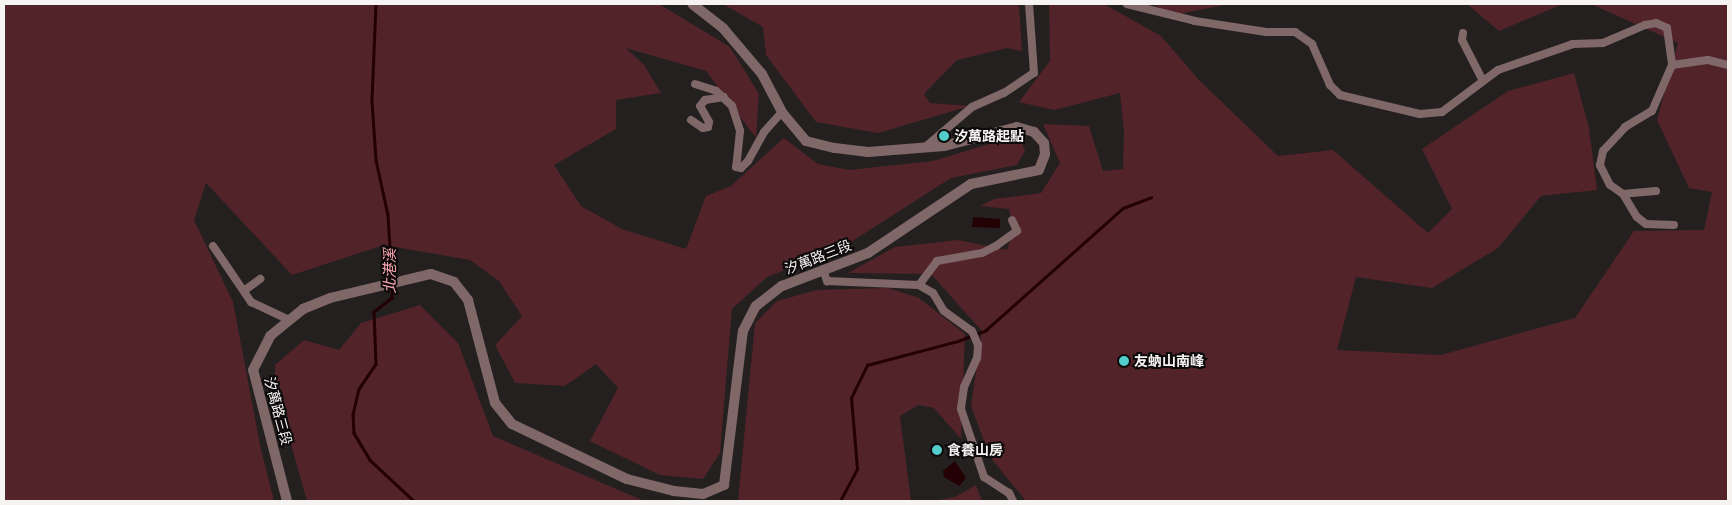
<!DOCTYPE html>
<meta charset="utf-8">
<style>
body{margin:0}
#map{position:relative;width:1732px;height:505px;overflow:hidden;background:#252020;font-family:"Titillium Web","Noto Sans TC",sans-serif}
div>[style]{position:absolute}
.green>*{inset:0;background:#522329}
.water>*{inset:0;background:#220004}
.stream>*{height:2.5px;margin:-1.25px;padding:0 1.25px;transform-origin:1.25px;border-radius:1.25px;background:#220004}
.minor>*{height:8px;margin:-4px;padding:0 4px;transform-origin:4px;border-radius:4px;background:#806869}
.tertiary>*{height:10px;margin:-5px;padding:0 5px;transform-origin:5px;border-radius:5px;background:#806869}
.dots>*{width:14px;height:14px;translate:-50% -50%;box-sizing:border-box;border:2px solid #0c0a0a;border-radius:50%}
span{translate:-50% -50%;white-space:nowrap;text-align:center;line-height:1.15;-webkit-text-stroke:4px #0c0a0a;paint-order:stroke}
.poi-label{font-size:14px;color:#f6f3f3;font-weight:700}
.left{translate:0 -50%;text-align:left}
.street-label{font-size:14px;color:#f6f3f3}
.water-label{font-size:15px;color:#fea9b1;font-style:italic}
.frame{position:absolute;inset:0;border:5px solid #f6f3f3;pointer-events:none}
</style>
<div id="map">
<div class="green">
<i style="clip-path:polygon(4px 4px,659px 4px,730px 47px,759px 94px,756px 138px,706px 71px,626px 48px,644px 65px,661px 93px,616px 100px,616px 129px,554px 165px,581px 206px,622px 229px,686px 249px,706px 196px,731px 186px,784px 138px,818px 164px,849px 170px,933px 161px,1019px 135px,1025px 151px,1017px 165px,951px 178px,843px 247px,767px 277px,732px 309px,720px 453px,703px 479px,660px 475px,590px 441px,618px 388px,596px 364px,565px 386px,515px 383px,495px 345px,522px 316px,499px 281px,470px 260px,384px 245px,292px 275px,206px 183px,194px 220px,233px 302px,261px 450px,274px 501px,4px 501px)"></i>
<i style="clip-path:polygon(723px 4px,1019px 4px,1022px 51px,1007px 48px,957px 60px,924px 94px,930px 103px,970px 106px,878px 133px,816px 122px,766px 55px,763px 27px)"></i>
<i style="clip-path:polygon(1049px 4px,1104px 4px,1161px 36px,1199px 80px,1278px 156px,1333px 150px,1428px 233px,1452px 209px,1422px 149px,1508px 91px,1574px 73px,1589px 128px,1597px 190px,1541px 196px,1498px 248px,1432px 288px,1356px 277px,1337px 350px,1441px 355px,1575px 318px,1634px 231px,1704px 230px,1712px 192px,1689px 188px,1657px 120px,1678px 43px,1591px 4px,1728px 4px,1728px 501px,1026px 501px,990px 457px,971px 406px,982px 331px,931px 274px,848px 273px,895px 247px,958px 240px,1007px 250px,1013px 233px,1009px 209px,980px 206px,994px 199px,1041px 193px,1060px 163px,1043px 124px,1089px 126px,1103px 171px,1123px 169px,1124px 132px,1120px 93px,1054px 110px,1019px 102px,1050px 61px)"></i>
<i style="clip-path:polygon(1152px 4px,1230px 4px,1173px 15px)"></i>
<i style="clip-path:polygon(1467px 4px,1563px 4px,1499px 31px)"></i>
<i style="clip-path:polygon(888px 288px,919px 298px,965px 334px,961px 439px,934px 408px,918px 405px,900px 416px,911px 501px,738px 501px,755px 323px,777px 301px,817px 290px)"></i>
<i style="clip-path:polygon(420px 305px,458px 343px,493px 436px,644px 501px,307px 501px,275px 388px,275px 365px,304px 340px,339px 350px,361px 323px)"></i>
<i style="clip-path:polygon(976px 485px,982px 501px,933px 501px,955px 497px)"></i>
</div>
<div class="water">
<i style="clip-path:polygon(973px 217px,1000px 219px,1000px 228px,972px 227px)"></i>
<i style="clip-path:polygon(955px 461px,966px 478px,959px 486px,944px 477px,943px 471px)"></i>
</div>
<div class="stream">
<i style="left:376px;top:4px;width:97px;rotate:92.4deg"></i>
<i style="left:372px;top:101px;width:59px;rotate:86.1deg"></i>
<i style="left:376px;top:160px;width:56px;rotate:77.7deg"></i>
<i style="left:388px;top:215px;width:65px;rotate:86.5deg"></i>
<i style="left:392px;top:286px;width:12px;rotate:90deg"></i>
<i style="left:392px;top:298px;width:23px;rotate:142deg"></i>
<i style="left:374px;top:312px;width:52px;rotate:87.8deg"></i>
<i style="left:376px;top:364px;width:30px;rotate:124deg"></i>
<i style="left:359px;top:389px;width:26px;rotate:103deg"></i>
<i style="left:353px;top:414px;width:19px;rotate:87deg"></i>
<i style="left:354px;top:433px;width:31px;rotate:59deg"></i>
<i style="left:370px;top:460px;width:60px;rotate:43deg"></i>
<i style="left:840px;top:501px;width:36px;rotate:-62deg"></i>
<i style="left:857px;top:469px;width:71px;rotate:-94.8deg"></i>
<i style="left:851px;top:398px;width:37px;rotate:-64deg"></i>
<i style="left:867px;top:365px;width:94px;rotate:-14.8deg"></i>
<i style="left:958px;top:341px;width:30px;rotate:-21deg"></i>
<i style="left:986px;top:330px;width:183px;rotate:-41.7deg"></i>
<i style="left:1123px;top:208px;width:30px;rotate:-21deg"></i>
</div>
<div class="minor">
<i style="left:1127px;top:4px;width:70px;rotate:14deg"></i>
<i style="left:1195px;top:21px;width:72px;rotate:8.8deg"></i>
<i style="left:1266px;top:32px;width:29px"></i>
<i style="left:1295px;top:32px;width:21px;rotate:35deg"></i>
<i style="left:1312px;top:44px;width:45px;rotate:66.3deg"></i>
<i style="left:1330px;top:85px;width:14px;rotate:45deg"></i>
<i style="left:1340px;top:95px;width:82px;rotate:13.4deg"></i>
<i style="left:1420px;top:114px;width:22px;rotate:-5deg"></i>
<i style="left:1442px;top:112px;width:70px;rotate:-36.9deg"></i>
<i style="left:1498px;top:70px;width:79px;rotate:-19.1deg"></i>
<i style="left:1573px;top:44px;width:30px;rotate:-2deg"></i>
<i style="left:1603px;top:43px;width:46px;rotate:-23.2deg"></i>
<i style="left:1645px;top:25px;width:11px;rotate:-10deg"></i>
<i style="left:1656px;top:23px;width:12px;rotate:24deg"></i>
<i style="left:1667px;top:28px;width:37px;rotate:82deg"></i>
<i style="left:1672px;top:65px;width:36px;rotate:-8deg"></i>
<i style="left:1708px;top:60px;width:21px;rotate:14deg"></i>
<i style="left:1463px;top:33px;width:7px;rotate:98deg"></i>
<i style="left:1462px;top:40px;width:44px;rotate:62.9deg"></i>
<i style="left:695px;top:84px;width:22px;rotate:18deg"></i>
<i style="left:716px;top:91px;width:22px;rotate:43deg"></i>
<i style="left:732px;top:106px;width:26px;rotate:72deg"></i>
<i style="left:740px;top:131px;width:36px;rotate:96deg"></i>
<i style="left:736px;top:167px;width:5px;rotate:11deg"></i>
<i style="left:741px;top:168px;width:10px;rotate:-45deg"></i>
<i style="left:748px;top:161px;width:33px;rotate:-61deg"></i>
<i style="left:764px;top:132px;width:27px;rotate:-48deg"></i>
<i style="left:691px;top:120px;width:14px;rotate:34deg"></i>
<i style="left:703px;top:128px;width:5px;rotate:-11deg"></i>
<i style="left:708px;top:127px;width:5px;rotate:-79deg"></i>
<i style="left:709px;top:122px;width:18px;rotate:-119deg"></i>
<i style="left:700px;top:106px;width:8px;rotate:-50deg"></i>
<i style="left:705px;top:100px;width:19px;rotate:-9deg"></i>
<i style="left:924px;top:148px;width:63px;rotate:-40.5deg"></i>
<i style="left:972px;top:107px;width:35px;rotate:-24deg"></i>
<i style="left:1004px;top:93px;width:36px;rotate:-34deg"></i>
<i style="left:1034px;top:73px;width:69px;rotate:-94.1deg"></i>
<i style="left:1656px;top:191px;width:33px;rotate:175deg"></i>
<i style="left:1623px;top:194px;width:16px;rotate:-145deg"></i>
<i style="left:1610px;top:185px;width:22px;rotate:-117deg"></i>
<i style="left:1600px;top:165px;width:14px;rotate:-78deg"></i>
<i style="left:1603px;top:151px;width:33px;rotate:-47deg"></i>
<i style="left:1625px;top:127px;width:31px;rotate:-31deg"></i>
<i style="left:1652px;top:111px;width:50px;rotate:-66.5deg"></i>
<i style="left:1623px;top:194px;width:27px;rotate:59deg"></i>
<i style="left:1637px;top:217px;width:11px;rotate:38deg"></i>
<i style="left:1646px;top:224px;width:28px;rotate:2deg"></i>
<i style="left:213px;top:246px;width:68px;rotate:55.8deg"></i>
<i style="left:251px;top:302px;width:42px;rotate:25.3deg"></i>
<i style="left:823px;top:269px;width:13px;rotate:72deg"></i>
<i style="left:827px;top:281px;width:92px;rotate:2.5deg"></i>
<i style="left:919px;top:285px;width:16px;rotate:30deg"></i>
<i style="left:933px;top:293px;width:21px;rotate:59deg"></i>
<i style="left:944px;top:311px;width:34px;rotate:36deg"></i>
<i style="left:972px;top:331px;width:15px;rotate:67deg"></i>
<i style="left:978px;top:345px;width:13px;rotate:94deg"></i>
<i style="left:977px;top:358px;width:32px;rotate:114deg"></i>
<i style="left:964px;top:387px;width:22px;rotate:98deg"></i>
<i style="left:961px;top:409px;width:72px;rotate:71.3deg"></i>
<i style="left:984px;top:477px;width:30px;rotate:33deg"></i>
<i style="left:1009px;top:493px;width:9px;rotate:63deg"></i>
<i style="left:919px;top:285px;width:30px;rotate:-53deg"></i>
<i style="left:937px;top:261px;width:46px;rotate:-10.1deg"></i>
<i style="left:982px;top:253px;width:16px;rotate:-27deg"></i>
<i style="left:996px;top:246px;width:26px;rotate:-36deg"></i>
<i style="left:1017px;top:231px;width:12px;rotate:-114deg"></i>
<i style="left:245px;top:290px;width:19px;rotate:-36deg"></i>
</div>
<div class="tertiary">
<i style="left:287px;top:501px;width:135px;rotate:-104.5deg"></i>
<i style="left:253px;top:370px;width:38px;rotate:-63deg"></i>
<i style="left:270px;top:336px;width:43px;rotate:-39.3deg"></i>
<i style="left:303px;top:309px;width:29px;rotate:-22deg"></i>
<i style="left:330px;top:298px;width:104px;rotate:-13.4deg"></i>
<i style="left:431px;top:274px;width:24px;rotate:19deg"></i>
<i style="left:454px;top:282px;width:23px;rotate:52deg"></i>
<i style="left:468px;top:300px;width:106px;rotate:75.3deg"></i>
<i style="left:495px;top:403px;width:27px;rotate:51deg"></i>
<i style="left:512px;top:424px;width:127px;rotate:25.6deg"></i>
<i style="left:627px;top:479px;width:49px;rotate:14.3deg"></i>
<i style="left:674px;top:491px;width:29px;rotate:6deg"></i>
<i style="left:703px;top:494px;width:23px;rotate:-23deg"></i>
<i style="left:724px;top:485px;width:155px;rotate:-83deg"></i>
<i style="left:743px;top:331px;width:28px;rotate:-63deg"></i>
<i style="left:756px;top:306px;width:33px;rotate:-38deg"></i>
<i style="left:782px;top:286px;width:92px;rotate:-21deg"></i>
<i style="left:868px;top:253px;width:124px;rotate:-33.8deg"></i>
<i style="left:971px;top:184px;width:69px;rotate:-11.6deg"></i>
<i style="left:1039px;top:170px;width:17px;rotate:-69deg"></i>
<i style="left:1045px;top:154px;width:11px;rotate:-95deg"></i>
<i style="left:1044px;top:143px;width:15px;rotate:-132deg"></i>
<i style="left:1034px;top:132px;width:18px;rotate:-164deg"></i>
<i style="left:1017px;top:127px;width:75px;rotate:165.4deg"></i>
<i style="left:944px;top:146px;width:76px;rotate:175.5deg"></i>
<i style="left:868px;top:152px;width:34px;rotate:-173deg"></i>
<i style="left:834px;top:148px;width:29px;rotate:-166deg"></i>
<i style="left:806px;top:141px;width:38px;rotate:-130deg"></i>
<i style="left:782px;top:112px;width:43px;rotate:-117.8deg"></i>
<i style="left:762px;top:74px;width:60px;rotate:-130.3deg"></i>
<i style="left:723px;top:28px;width:39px;rotate:-142deg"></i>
</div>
<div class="dots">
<i style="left:944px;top:136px;background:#53cdcb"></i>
<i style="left:1124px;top:361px;background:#53cdcb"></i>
<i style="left:937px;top:450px;background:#53cdcb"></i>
</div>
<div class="poi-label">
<span class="left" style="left:954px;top:136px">汐萬路起點</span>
<span class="left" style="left:1134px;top:361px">友蚋山南峰</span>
<span class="left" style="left:947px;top:450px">食養山房</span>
</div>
<div class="street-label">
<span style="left:818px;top:257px;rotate:-21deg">汐萬路三段</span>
<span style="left:278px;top:411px;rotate:75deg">汐萬路三段</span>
</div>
<div class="water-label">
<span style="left:390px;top:271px;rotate:-90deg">北港溪</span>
</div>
<div class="frame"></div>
</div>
